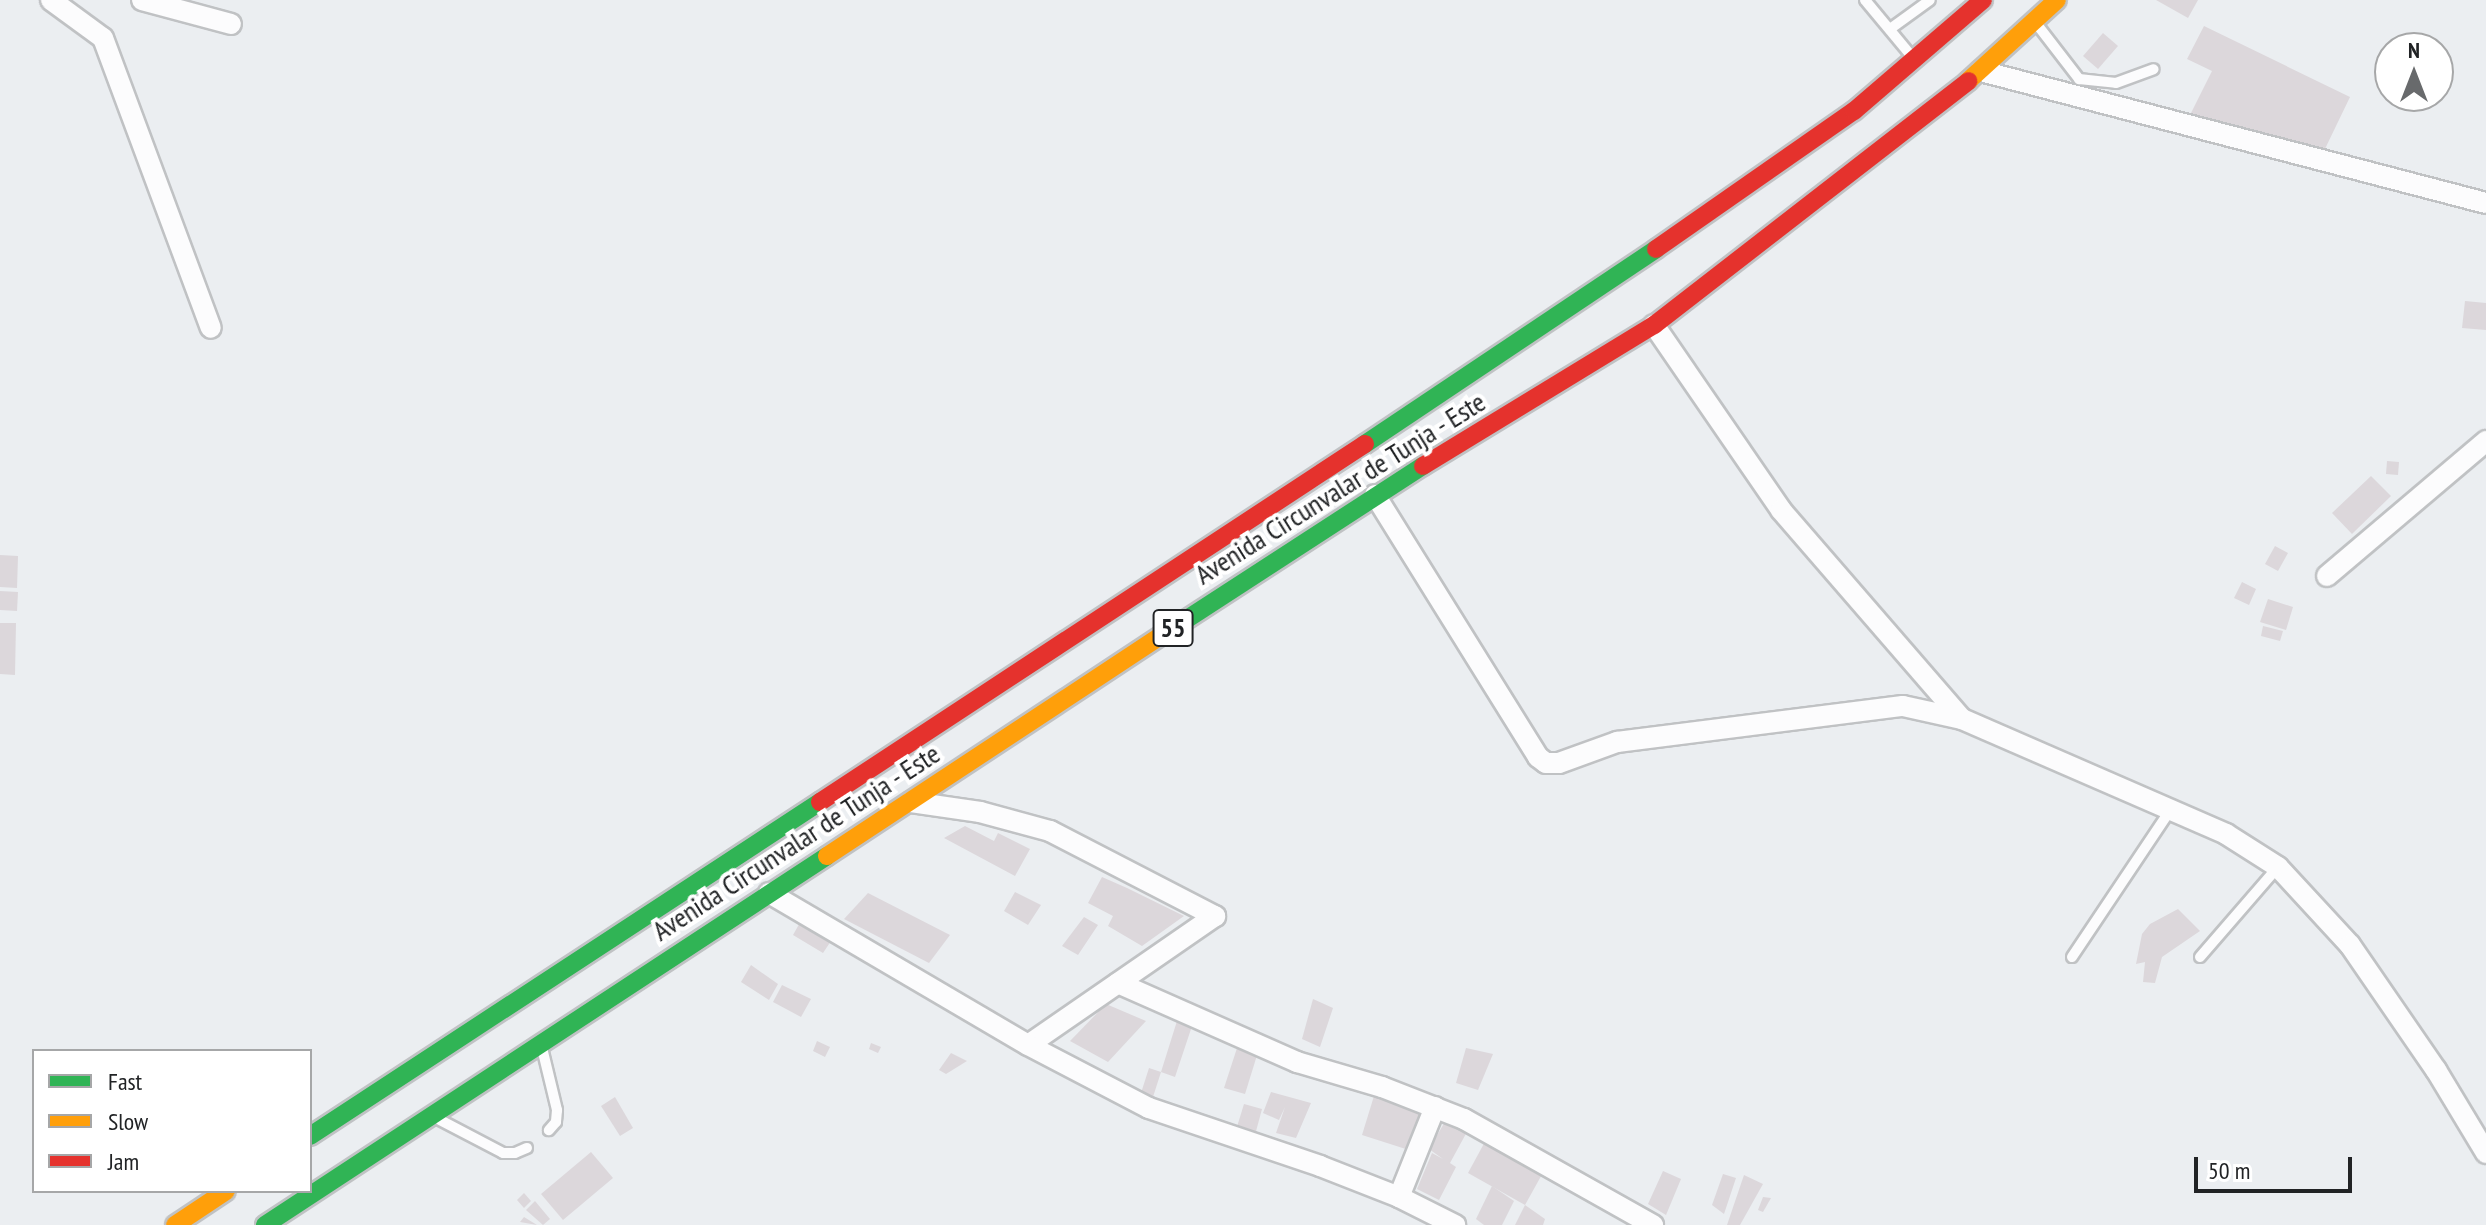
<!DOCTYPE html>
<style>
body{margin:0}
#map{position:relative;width:2486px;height:1225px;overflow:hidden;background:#ebeef1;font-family:"PT Sans Narrow",sans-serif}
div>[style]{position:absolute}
.building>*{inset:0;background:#dcd7db}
.roads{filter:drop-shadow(2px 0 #c0c2c4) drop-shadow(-2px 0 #c0c2c4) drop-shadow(0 2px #c0c2c4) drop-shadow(0 -2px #c0c2c4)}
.lane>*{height:10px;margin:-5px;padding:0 5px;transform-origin:5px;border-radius:5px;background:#fcfcfd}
.street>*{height:20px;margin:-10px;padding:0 10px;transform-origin:10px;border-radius:10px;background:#fcfcfd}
.fast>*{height:18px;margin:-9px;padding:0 9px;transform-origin:9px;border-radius:9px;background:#30b455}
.slow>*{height:18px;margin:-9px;padding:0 9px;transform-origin:9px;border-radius:9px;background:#ff9f0a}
.jam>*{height:18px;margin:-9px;padding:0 9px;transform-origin:9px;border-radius:9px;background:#e5322d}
span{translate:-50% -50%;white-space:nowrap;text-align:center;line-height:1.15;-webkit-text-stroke:8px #fff;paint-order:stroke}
.shield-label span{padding:2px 6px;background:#fff;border:2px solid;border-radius:6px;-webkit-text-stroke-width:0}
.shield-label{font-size:26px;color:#212325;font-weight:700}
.street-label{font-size:28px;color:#212325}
.legend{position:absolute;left:32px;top:1049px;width:280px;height:144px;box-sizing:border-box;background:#fff;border:2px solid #a6a7a8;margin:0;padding:10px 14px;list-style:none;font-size:24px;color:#212325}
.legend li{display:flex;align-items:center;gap:16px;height:40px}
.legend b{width:40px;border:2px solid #a6a7a8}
.north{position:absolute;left:2374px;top:32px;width:80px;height:80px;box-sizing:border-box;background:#fff;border:2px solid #a6a7a8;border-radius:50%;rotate:0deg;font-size:22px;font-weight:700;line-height:32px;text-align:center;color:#212325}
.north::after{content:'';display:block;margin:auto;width:28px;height:36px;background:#686a6c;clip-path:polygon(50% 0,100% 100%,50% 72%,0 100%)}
.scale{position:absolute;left:2194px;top:1157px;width:158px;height:36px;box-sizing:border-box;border:4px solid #212325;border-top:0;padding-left:10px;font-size:24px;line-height:28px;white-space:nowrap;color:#212325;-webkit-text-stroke:6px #fff;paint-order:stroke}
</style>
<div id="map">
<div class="building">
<i style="clip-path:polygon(2156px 0,2198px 0,2188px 18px)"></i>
<i style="clip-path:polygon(2204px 26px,2350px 97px,2323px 153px,2190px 115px,2212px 71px,2187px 59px)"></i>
<i style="clip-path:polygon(2103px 33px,2118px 46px,2098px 69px,2083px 56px)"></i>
<i style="clip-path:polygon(2465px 301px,2486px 303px,2486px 330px,2462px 328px)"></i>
<i style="clip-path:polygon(2387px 461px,2399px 462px,2398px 475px,2386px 474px)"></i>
<i style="clip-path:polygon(2371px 476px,2391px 496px,2352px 534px,2332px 513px)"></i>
<i style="clip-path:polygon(2275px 546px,2288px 553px,2278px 571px,2265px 564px)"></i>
<i style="clip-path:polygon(0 555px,18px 556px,17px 588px,0 587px)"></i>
<i style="clip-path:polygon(2242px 582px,2256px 589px,2249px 605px,2234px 598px)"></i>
<i style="clip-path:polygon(0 591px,18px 592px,17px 611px,0 610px)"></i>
<i style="clip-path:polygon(2268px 599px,2293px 607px,2286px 630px,2260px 622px)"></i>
<i style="clip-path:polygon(0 623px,16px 623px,15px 675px,0 674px)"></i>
<i style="clip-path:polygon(2263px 626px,2283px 631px,2280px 641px,2261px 636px)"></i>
<i style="clip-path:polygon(965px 826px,994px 841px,998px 833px,1030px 849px,1015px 876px,944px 838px)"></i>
<i style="clip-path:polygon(1102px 877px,1127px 888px,1184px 916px,1142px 946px,1108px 926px,1113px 916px,1088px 903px)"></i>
<i style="clip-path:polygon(1015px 892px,1041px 905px,1028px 925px,1004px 911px)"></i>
<i style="clip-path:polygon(868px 893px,950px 935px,929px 963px,844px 919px)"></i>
<i style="clip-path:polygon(2178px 909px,2200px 931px,2162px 957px,2155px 983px,2143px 982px,2145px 962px,2136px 964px,2142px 934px,2150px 924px)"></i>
<i style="clip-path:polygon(1084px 917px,1098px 925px,1078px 955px,1062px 946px)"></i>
<i style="clip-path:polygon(802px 919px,827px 933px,823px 937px,831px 941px,823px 953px,793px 935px)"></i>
<i style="clip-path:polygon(751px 965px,778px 984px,769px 1000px,741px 982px)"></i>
<i style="clip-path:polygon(782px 985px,811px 999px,801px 1017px,773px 1002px)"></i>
<i style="clip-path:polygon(1313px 999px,1333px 1008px,1320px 1047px,1302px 1039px)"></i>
<i style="clip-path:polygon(1106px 1004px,1146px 1021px,1108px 1062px,1070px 1041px)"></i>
<i style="clip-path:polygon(1177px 1021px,1192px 1026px,1175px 1077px,1161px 1072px,1153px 1097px,1141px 1093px,1149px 1068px,1161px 1072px)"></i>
<i style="clip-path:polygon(817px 1041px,830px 1047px,825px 1057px,813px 1051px)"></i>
<i style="clip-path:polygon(871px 1043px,881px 1047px,878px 1053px,869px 1049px)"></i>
<i style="clip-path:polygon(1238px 1045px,1258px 1052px,1245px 1094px,1224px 1088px)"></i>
<i style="clip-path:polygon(1466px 1048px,1493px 1054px,1478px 1090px,1456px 1083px)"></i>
<i style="clip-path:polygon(951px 1053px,967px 1061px,946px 1074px,939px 1070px)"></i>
<i style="clip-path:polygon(1271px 1092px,1311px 1103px,1296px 1138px,1276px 1133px,1285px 1107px,1279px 1120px,1263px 1113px)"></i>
<i style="clip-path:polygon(1374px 1096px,1425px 1113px,1412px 1151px,1362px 1135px)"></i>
<i style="clip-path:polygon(615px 1097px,633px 1128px,620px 1136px,601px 1106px)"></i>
<i style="clip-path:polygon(1244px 1104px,1262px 1109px,1255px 1135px,1236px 1130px)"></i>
<i style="clip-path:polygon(1446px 1120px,1468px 1130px,1450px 1163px,1456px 1167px,1439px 1200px,1417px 1189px,1432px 1153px,1443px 1159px,1429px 1149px)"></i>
<i style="clip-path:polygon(1487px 1138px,1545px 1169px,1525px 1205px,1468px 1173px)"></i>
<i style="clip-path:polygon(591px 1152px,613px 1178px,563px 1220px,541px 1194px)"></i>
<i style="clip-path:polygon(1663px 1171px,1681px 1179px,1666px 1215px,1648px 1204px)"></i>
<i style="clip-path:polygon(1723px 1174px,1736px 1178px,1724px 1214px,1712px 1205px)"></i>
<i style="clip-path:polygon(1744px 1175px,1763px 1184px,1740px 1225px,1727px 1225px)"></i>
<i style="clip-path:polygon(1492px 1186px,1514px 1201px,1502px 1225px,1484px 1225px,1476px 1219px)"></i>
<i style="clip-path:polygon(524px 1193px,531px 1201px,524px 1208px,517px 1200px)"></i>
<i style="clip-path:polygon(1763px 1197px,1771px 1198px,1763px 1212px,1758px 1210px)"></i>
<i style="clip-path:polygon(535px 1201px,550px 1219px,543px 1225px,526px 1210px)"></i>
<i style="clip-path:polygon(1525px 1205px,1545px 1219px,1543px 1225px,1515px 1225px)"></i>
<i style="clip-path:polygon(524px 1217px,537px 1225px,520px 1222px)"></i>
</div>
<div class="roads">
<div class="lane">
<i style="left:1865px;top:0;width:69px;rotate:50.3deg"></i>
<i style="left:2039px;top:27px;width:66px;rotate:52.4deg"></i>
<i style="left:2079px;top:79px;width:37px;rotate:6deg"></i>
<i style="left:2116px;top:83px;width:40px;rotate:-20.2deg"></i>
<i style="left:1890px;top:29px;width:49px;rotate:-35.9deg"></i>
<i style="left:2072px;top:957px;width:178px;rotate:-56.2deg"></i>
<i style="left:2200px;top:957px;width:119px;rotate:-49.1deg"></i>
<i style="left:543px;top:1052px;width:60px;rotate:76.4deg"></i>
<i style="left:557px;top:1110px;width:12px;rotate:95deg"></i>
<i style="left:556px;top:1122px;width:11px;rotate:131deg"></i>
<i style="left:440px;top:1120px;width:71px;rotate:27.6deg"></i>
<i style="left:503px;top:1153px;width:12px"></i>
<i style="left:515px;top:1153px;width:13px;rotate:-23deg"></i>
</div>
<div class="street">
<i style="left:51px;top:0;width:64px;rotate:36.2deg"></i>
<i style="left:103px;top:38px;width:309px;rotate:69.6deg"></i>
<i style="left:142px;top:0;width:92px;rotate:15.1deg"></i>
<i style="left:1981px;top:71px;width:522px;rotate:14.65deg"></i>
<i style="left:1654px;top:325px;width:224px;rotate:55.5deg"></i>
<i style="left:1781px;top:510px;width:276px;rotate:49.1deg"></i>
<i style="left:1962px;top:719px;width:288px;rotate:23.5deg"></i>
<i style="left:2226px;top:834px;width:62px;rotate:32.4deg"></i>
<i style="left:2278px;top:867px;width:106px;rotate:47.3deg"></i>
<i style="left:2350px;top:945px;width:152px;rotate:55.5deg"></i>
<i style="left:2436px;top:1070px;width:97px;rotate:58.9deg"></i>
<i style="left:1375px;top:495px;width:309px;rotate:58.1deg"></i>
<i style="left:1538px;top:757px;width:10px;rotate:37deg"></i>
<i style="left:1546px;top:763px;width:13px"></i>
<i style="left:1559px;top:763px;width:62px;rotate:-19.9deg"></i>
<i style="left:1617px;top:742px;width:288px;rotate:-7.2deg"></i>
<i style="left:1903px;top:706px;width:60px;rotate:12.4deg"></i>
<i style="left:2327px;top:576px;width:209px;rotate:-40.3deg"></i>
<i style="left:911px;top:802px;width:70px;rotate:8.2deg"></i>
<i style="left:980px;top:812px;width:73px;rotate:15.2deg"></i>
<i style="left:1050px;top:831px;width:186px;rotate:27.3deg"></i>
<i style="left:1215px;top:916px;width:227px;rotate:145.4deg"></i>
<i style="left:769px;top:893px;width:300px;rotate:30.4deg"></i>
<i style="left:1028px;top:1045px;width:136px;rotate:27.5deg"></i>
<i style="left:1149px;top:1108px;width:181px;rotate:18.7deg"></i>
<i style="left:1320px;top:1166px;width:85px;rotate:21.4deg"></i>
<i style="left:1399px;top:1197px;width:63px;rotate:26.6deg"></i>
<i style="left:1118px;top:983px;width:196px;rotate:23.8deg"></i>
<i style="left:1297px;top:1062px;width:89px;rotate:16.4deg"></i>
<i style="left:1382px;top:1087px;width:88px;rotate:21.3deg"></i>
<i style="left:1464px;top:1119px;width:217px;rotate:29.3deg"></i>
<i style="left:1399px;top:1197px;width:97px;rotate:-68.2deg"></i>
</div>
<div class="fast">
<i style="left:1365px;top:444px;width:350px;rotate:-33.8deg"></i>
<i style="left:1164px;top:634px;width:309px;rotate:-33deg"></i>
<i style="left:310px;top:1136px;width:610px;rotate:-33.22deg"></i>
<i style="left:265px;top:1225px;width:672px;rotate:-33.29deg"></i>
</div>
<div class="slow">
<i style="left:1968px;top:81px;width:120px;rotate:-42.3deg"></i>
<i style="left:827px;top:856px;width:404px;rotate:-33.4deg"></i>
<i style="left:175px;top:1225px;width:61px;rotate:-33.7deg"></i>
</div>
<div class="jam">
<i style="left:1656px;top:249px;width:241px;rotate:-34.9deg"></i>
<i style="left:1854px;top:111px;width:170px;rotate:-40.7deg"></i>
<i style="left:1423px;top:466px;width:271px;rotate:-31.4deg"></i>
<i style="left:1654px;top:325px;width:398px;rotate:-37.8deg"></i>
<i style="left:820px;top:802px;width:652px;rotate:-33.3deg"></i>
</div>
</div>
<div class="shield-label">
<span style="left:1173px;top:628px">55</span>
</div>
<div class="street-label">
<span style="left:1340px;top:488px;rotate:-32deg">Avenida Circunvalar de Tunja - Este</span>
<span style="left:796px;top:842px;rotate:-33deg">Avenida Circunvalar de Tunja - Este</span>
</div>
<ul class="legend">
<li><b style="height:10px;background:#30b455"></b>Fast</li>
<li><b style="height:10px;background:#ff9f0a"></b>Slow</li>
<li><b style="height:10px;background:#e5322d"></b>Jam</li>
</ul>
<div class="north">N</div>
<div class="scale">50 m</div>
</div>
